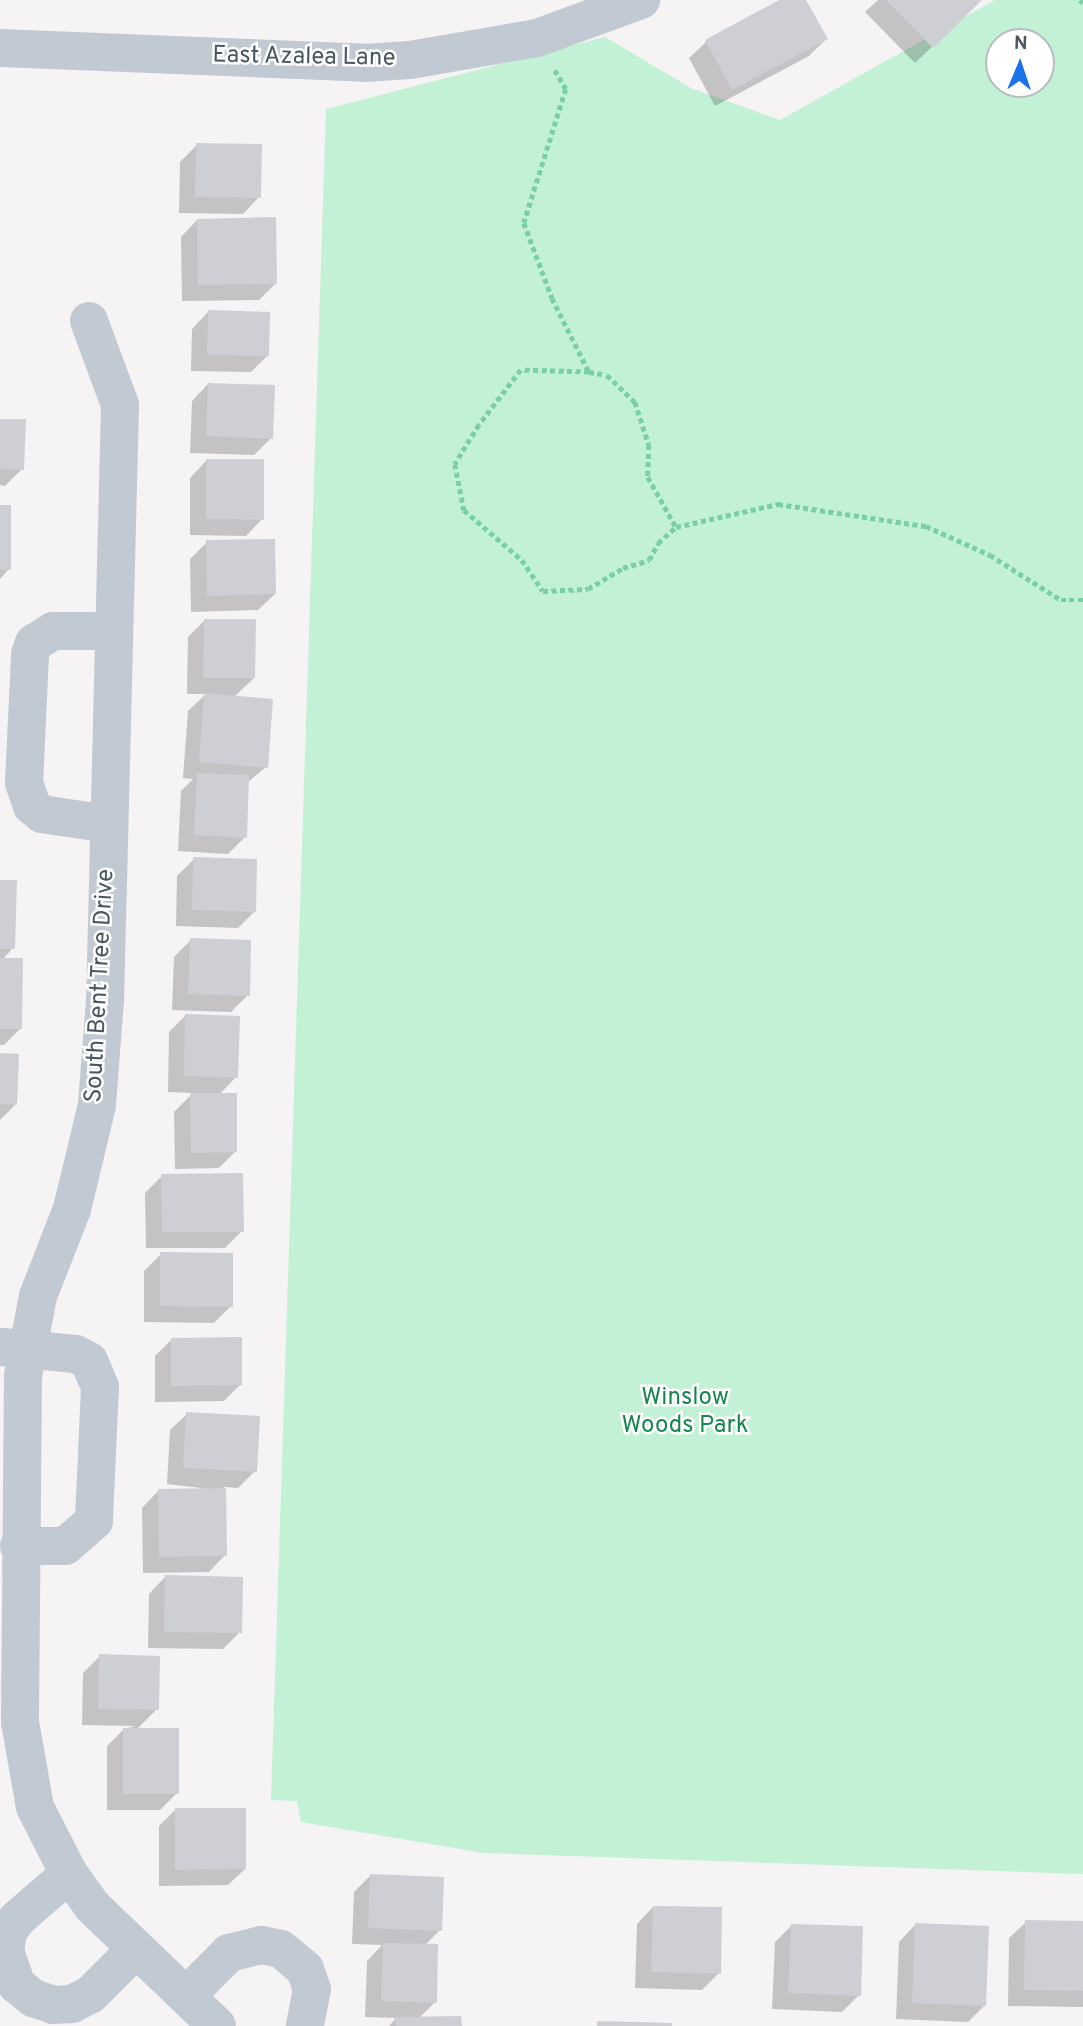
<!DOCTYPE html>
<style>
body{margin:0}
#map{position:relative;width:1083px;height:2026px;overflow:hidden;background:#f5f3f3;font-family:Overpass,sans-serif}
div>[style]{position:absolute}
.green>*{inset:0;background:#c3f1d5}
.shadow>*{inset:0;background:#0003}
.building>*{inset:0;background:#cdcfd5}
.path>*{height:4.5px;margin-top:-2.25px;transform-origin:0;background:repeating-linear-gradient(90deg,#7ad0a6 0 5px,transparent 0 8.5px)}
.street>*{height:38px;margin:-19px;padding:0 19px;transform-origin:19px;border-radius:19px;background:#c1cad2}
span{translate:-50% -50%;white-space:nowrap;text-align:center;line-height:1.15;-webkit-text-stroke:5px #fff;paint-order:stroke}
.street-label{font-size:24px;color:#4a5661}
.park-label{font-size:24px;color:#17864f}
.north{position:absolute;left:985px;top:28px;width:70px;height:70px;box-sizing:border-box;background:#fff;border:2px solid #b7bbc0;border-radius:50%;rotate:2deg;font-size:19px;font-weight:700;line-height:28px;text-align:center;color:#4a5661}
.north::after{content:'';display:block;margin:auto;width:24px;height:32px;background:#1a73e8;clip-path:polygon(50% 0,100% 100%,50% 72%,0 100%)}
</style>
<div id="map">
<div class="green">
<i style="clip-path:polygon(evenodd,995px 0,1083px 0,1083px 1874px,484px 1853px,301px 1822px,297px 1801px,271px 1800px,326px 109px,605px 37px,691px 88px,780px 120px,995px 0,999px 42px,1041px 42px,1041px 84px,999px 84px,999px 42px)"></i>
</div>
<div class="shadow">
<i style="clip-path:polygon(782px 0,804px 0,826px 39px,809px 56px,715px 106px,689px 58px,706px 42px)"></i>
<i style="clip-path:polygon(878px 0,980px 0,915px 63px,865px 12px)"></i>
<i style="clip-path:polygon(197px 145px,259px 197px,243px 214px,179px 213px,180px 162px)"></i>
<i style="clip-path:polygon(197px 220px,276px 283px,259px 300px,182px 301px,181px 237px)"></i>
<i style="clip-path:polygon(208px 312px,267px 356px,251px 372px,191px 371px,192px 329px)"></i>
<i style="clip-path:polygon(208px 384px,271px 438px,254px 455px,190px 453px,192px 401px)"></i>
<i style="clip-path:polygon(0 421px,22px 469px,5px 486px,0 485px)"></i>
<i style="clip-path:polygon(206px 461px,262px 519px,246px 536px,190px 535px,190px 478px)"></i>
<i style="clip-path:polygon(0 506px,9px 569px,0 579px)"></i>
<i style="clip-path:polygon(207px 542px,275px 594px,258px 610px,191px 612px,190px 559px)"></i>
<i style="clip-path:polygon(205px 620px,254px 678px,234px 697px,266px 767px,247px 783px,245px 837px,228px 854px,178px 851px,181px 791px,193px 779px,183px 778px,188px 711px,206px 694px,187px 694px,188px 637px)"></i>
<i style="clip-path:polygon(194px 859px,255px 911px,238px 928px,176px 926px,177px 876px)"></i>
<i style="clip-path:polygon(0 881px,13px 948px,2px 960px,21px 1028px,4px 1045px,0 1045px)"></i>
<i style="clip-path:polygon(191px 940px,248px 995px,231px 1012px,172px 1010px,174px 957px)"></i>
<i style="clip-path:polygon(186px 1015px,236px 1077px,219px 1095px,235px 1152px,219px 1168px,175px 1169px,174px 1112px,193px 1093px,168px 1092px,169px 1032px)"></i>
<i style="clip-path:polygon(0 1055px,16px 1104px,0 1120px)"></i>
<i style="clip-path:polygon(162px 1176px,242px 1231px,225px 1248px,146px 1248px,145px 1193px)"></i>
<i style="clip-path:polygon(161px 1254px,231px 1306px,214px 1323px,144px 1322px,144px 1271px)"></i>
<i style="clip-path:polygon(172px 1339px,240px 1385px,224px 1401px,155px 1402px,155px 1356px)"></i>
<i style="clip-path:polygon(187px 1414px,255px 1471px,238px 1488px,224px 1487px,225px 1555px,209px 1572px,143px 1573px,142px 1508px,158px 1491px,218px 1490px,167px 1484px,170px 1430px)"></i>
<i style="clip-path:polygon(165px 1577px,240px 1632px,223px 1649px,148px 1648px,149px 1594px)"></i>
<i style="clip-path:polygon(100px 1656px,157px 1709px,137px 1729px,177px 1793px,160px 1810px,107px 1810px,107px 1746px,124px 1729px,135px 1726px,82px 1725px,83px 1673px)"></i>
<i style="clip-path:polygon(176px 1809px,245px 1869px,228px 1885px,159px 1886px,159px 1826px)"></i>
<i style="clip-path:polygon(371px 1875px,440px 1930px,425px 1945px,435px 2002px,419px 2018px,460px 2026px,389px 2026px,396px 2018px,365px 2017px,367px 1961px,382px 1945px,352px 1944px,354px 1892px)"></i>
<i style="clip-path:polygon(653px 1907px,719px 1973px,702px 1990px,635px 1988px,637px 1924px)"></i>
<i style="clip-path:polygon(1026px 1922px,1083px 1923px,1083px 2007px,1008px 2006px,1009px 1938px)"></i>
<i style="clip-path:polygon(792px 1925px,859px 1995px,842px 2012px,772px 2009px,775px 1942px)"></i>
<i style="clip-path:polygon(915px 1925px,985px 2005px,968px 2022px,896px 2019px,899px 1942px)"></i>
</div>
<div class="building">
<i style="clip-path:polygon(779px 0,806px 0,828px 39px,732px 90px,705px 40px)"></i>
<i style="clip-path:polygon(886px 0,982px 0,933px 48px)"></i>
<i style="clip-path:polygon(196px 143px,262px 144px,261px 198px,195px 197px)"></i>
<i style="clip-path:polygon(276px 217px,277px 284px,198px 285px,197px 219px)"></i>
<i style="clip-path:polygon(208px 310px,270px 312px,269px 356px,207px 355px)"></i>
<i style="clip-path:polygon(208px 383px,275px 385px,273px 439px,206px 436px)"></i>
<i style="clip-path:polygon(0 419px,26px 419px,24px 470px,0 469px)"></i>
<i style="clip-path:polygon(206px 459px,264px 459px,264px 520px,206px 519px)"></i>
<i style="clip-path:polygon(0 505px,11px 505px,11px 570px,0 570px)"></i>
<i style="clip-path:polygon(275px 539px,276px 594px,207px 596px,206px 540px)"></i>
<i style="clip-path:polygon(204px 619px,256px 619px,255px 678px,203px 678px)"></i>
<i style="clip-path:polygon(204px 693px,273px 699px,268px 768px,199px 762px)"></i>
<i style="clip-path:polygon(197px 773px,249px 775px,247px 838px,194px 835px)"></i>
<i style="clip-path:polygon(193px 857px,257px 859px,256px 912px,192px 910px)"></i>
<i style="clip-path:polygon(0 880px,17px 880px,15px 949px,0 949px)"></i>
<i style="clip-path:polygon(190px 938px,251px 940px,250px 996px,188px 994px)"></i>
<i style="clip-path:polygon(0 958px,23px 958px,22px 1029px,0 1029px)"></i>
<i style="clip-path:polygon(185px 1014px,240px 1016px,238px 1078px,184px 1076px)"></i>
<i style="clip-path:polygon(0 1053px,19px 1054px,17px 1105px,0 1104px)"></i>
<i style="clip-path:polygon(190px 1093px,237px 1093px,237px 1152px,191px 1153px)"></i>
<i style="clip-path:polygon(243px 1173px,244px 1232px,162px 1232px,161px 1174px)"></i>
<i style="clip-path:polygon(160px 1252px,233px 1253px,233px 1307px,160px 1306px)"></i>
<i style="clip-path:polygon(242px 1337px,242px 1385px,171px 1386px,171px 1338px)"></i>
<i style="clip-path:polygon(186px 1412px,260px 1416px,257px 1472px,183px 1468px)"></i>
<i style="clip-path:polygon(226px 1488px,227px 1556px,159px 1557px,158px 1489px)"></i>
<i style="clip-path:polygon(165px 1575px,243px 1577px,242px 1633px,164px 1632px)"></i>
<i style="clip-path:polygon(99px 1654px,160px 1656px,159px 1710px,98px 1709px)"></i>
<i style="clip-path:polygon(123px 1728px,179px 1728px,179px 1794px,123px 1794px)"></i>
<i style="clip-path:polygon(175px 1808px,246px 1808px,246px 1869px,175px 1870px)"></i>
<i style="clip-path:polygon(370px 1874px,444px 1877px,442px 1931px,368px 1928px)"></i>
<i style="clip-path:polygon(653px 1906px,722px 1907px,721px 1974px,651px 1972px)"></i>
<i style="clip-path:polygon(1025px 1920px,1083px 1921px,1083px 1991px,1024px 1990px)"></i>
<i style="clip-path:polygon(915px 1923px,989px 1926px,986px 2006px,912px 2003px)"></i>
<i style="clip-path:polygon(791px 1924px,863px 1926px,861px 1996px,788px 1993px)"></i>
<i style="clip-path:polygon(383px 1943px,438px 1944px,437px 2003px,381px 2001px)"></i>
<i style="clip-path:polygon(461px 2016px,462px 2026px,396px 2026px,395px 2017px)"></i>
<i style="clip-path:polygon(597px 2021px,672px 2023px,672px 2026px,597px 2026px)"></i>
</div>
<div class="path">
<i style="left:1080px;top:0;width:4px;rotate:45deg"></i>
<i style="left:555px;top:70px;width:22px;rotate:60deg"></i>
<i style="left:566px;top:89px;width:140px;rotate:107.4deg"></i>
<i style="left:524px;top:223px;width:80px;rotate:69.5deg"></i>
<i style="left:552px;top:298px;width:83px;rotate:63.4deg"></i>
<i style="left:589px;top:372px;width:18px;rotate:9deg"></i>
<i style="left:607px;top:375px;width:39px;rotate:44deg"></i>
<i style="left:635px;top:402px;width:45px;rotate:72deg"></i>
<i style="left:649px;top:445px;width:32px;rotate:92deg"></i>
<i style="left:648px;top:477px;width:57px;rotate:60.8deg"></i>
<i style="left:676px;top:527px;width:105px;rotate:-12.7deg"></i>
<i style="left:778px;top:504px;width:150px;rotate:8.5deg"></i>
<i style="left:926px;top:526px;width:70px;rotate:24.4deg"></i>
<i style="left:990px;top:555px;width:84px;rotate:32.4deg"></i>
<i style="left:1061px;top:600px;width:22px"></i>
<i style="left:589px;top:372px;width:68px;rotate:-178.3deg"></i>
<i style="left:521px;top:370px;width:69px;rotate:127.4deg"></i>
<i style="left:479px;top:425px;width:46px;rotate:121.6deg"></i>
<i style="left:455px;top:464px;width:47px;rotate:78.9deg"></i>
<i style="left:464px;top:510px;width:77px;rotate:40.8deg"></i>
<i style="left:522px;top:560px;width:37px;rotate:56deg"></i>
<i style="left:543px;top:591px;width:45px;rotate:-2.5deg"></i>
<i style="left:588px;top:589px;width:41px;rotate:-31deg"></i>
<i style="left:623px;top:568px;width:27px;rotate:-17deg"></i>
<i style="left:649px;top:560px;width:19px;rotate:-62deg"></i>
<i style="left:658px;top:543px;width:24px;rotate:-42deg"></i>
</div>
<div class="street">
<i style="left:0;top:48px;width:366px;rotate:2.3deg"></i>
<i style="left:366px;top:63px;width:44px;rotate:-3.9deg"></i>
<i style="left:410px;top:60px;width:129px;rotate:-9.8deg"></i>
<i style="left:537px;top:38px;width:111px;rotate:-20.1deg"></i>
<i style="left:89px;top:321px;width:90px;rotate:69.7deg"></i>
<i style="left:120px;top:405px;width:595px;rotate:91.44deg"></i>
<i style="left:105px;top:1000px;width:105px;rotate:94.4deg"></i>
<i style="left:97px;top:1105px;width:107px;rotate:103.5deg"></i>
<i style="left:72px;top:1209px;width:93px;rotate:111.3deg"></i>
<i style="left:38px;top:1296px;width:81px;rotate:100.6deg"></i>
<i style="left:23px;top:1376px;width:346px;rotate:90.5deg"></i>
<i style="left:20px;top:1722px;width:86px;rotate:80deg"></i>
<i style="left:35px;top:1807px;width:75px;rotate:63.1deg"></i>
<i style="left:69px;top:1874px;width:39px;rotate:54deg"></i>
<i style="left:92px;top:1906px;width:173px;rotate:43.8deg"></i>
<i style="left:108px;top:824px;width:67px;rotate:-171.4deg"></i>
<i style="left:42px;top:814px;width:13px;rotate:-141deg"></i>
<i style="left:32px;top:806px;width:24px;rotate:-109deg"></i>
<i style="left:24px;top:783px;width:129px;rotate:-87.3deg"></i>
<i style="left:30px;top:654px;width:12px;rotate:-70deg"></i>
<i style="left:34px;top:643px;width:22px;rotate:-32deg"></i>
<i style="left:53px;top:631px;width:60px"></i>
<i style="left:2px;top:1347px;width:74px;rotate:5.4deg"></i>
<i style="left:76px;top:1354px;width:15px;rotate:28deg"></i>
<i style="left:89px;top:1361px;width:28px;rotate:67deg"></i>
<i style="left:100px;top:1387px;width:134px;rotate:92.6deg"></i>
<i style="left:94px;top:1521px;width:38px;rotate:139deg"></i>
<i style="left:65px;top:1546px;width:46px;rotate:180deg"></i>
<i style="left:69px;top:1874px;width:69px;rotate:139.1deg"></i>
<i style="left:17px;top:1919px;width:16px;rotate:125deg"></i>
<i style="left:8px;top:1932px;width:19px;rotate:99deg"></i>
<i style="left:5px;top:1951px;width:36px;rotate:71deg"></i>
<i style="left:17px;top:1985px;width:21px;rotate:39deg"></i>
<i style="left:33px;top:1998px;width:21px;rotate:19deg"></i>
<i style="left:53px;top:2005px;width:19px;rotate:-3deg"></i>
<i style="left:72px;top:2004px;width:20px;rotate:-27deg"></i>
<i style="left:90px;top:1995px;width:64px;rotate:-45deg"></i>
<i style="left:188px;top:1994px;width:58px;rotate:-45deg"></i>
<i style="left:229px;top:1953px;width:34px;rotate:-14deg"></i>
<i style="left:262px;top:1945px;width:19px;rotate:12deg"></i>
<i style="left:281px;top:1949px;width:31px;rotate:40deg"></i>
<i style="left:305px;top:1969px;width:21px;rotate:71deg"></i>
<i style="left:312px;top:1989px;width:38px;rotate:101deg"></i>
</div>
<div class="street-label">
<span style="left:304px;top:58px;rotate:1deg">East Azalea Lane</span>
<span style="left:101px;top:986px;rotate:-87deg">South Bent Tree Drive</span>
</div>
<div class="park-label">
<span style="left:685px;top:1413px">Winslow<br>Woods Park</span>
</div>
<div class="north">N</div>
</div>
